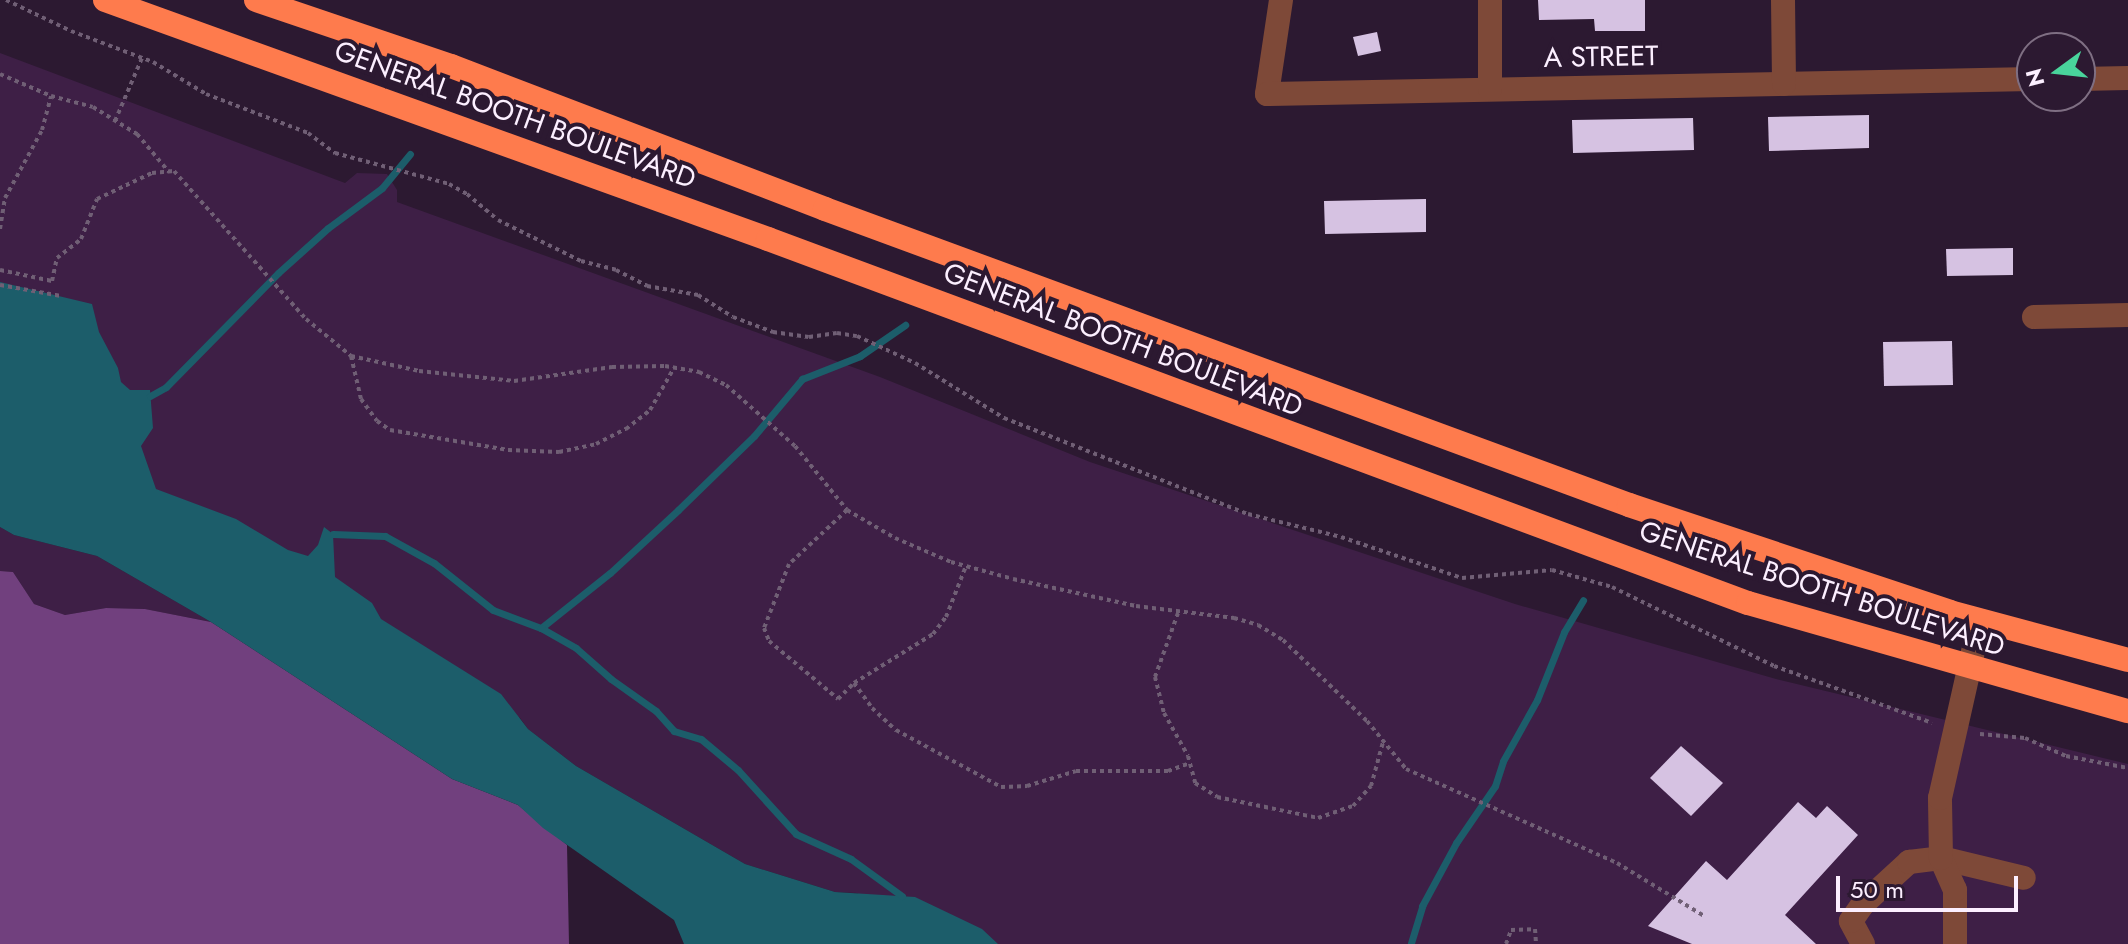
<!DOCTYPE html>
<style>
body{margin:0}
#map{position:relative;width:2128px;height:944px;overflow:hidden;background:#2c1931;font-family:Jost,sans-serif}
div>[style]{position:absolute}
.green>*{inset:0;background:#3e1f46}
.forest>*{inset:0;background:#71407e}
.water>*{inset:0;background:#1c5d6a}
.stream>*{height:7px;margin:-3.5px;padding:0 3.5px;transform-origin:3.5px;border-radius:3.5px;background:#1c5d6a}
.building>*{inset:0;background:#d6c2e2}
.path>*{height:4px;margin-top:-2px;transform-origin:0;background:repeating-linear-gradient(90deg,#705f75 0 4px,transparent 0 8px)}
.minor>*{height:24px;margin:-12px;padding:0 12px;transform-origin:12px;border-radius:12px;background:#7e4938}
.highway>*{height:24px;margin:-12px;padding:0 12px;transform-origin:12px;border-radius:12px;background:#fe7b4d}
span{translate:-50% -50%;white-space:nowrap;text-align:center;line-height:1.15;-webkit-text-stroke:8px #2c1931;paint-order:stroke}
.street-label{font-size:28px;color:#fcefff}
.north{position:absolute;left:2016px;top:32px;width:80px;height:80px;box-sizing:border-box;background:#2c1931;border:2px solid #7f6f83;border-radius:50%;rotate:255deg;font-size:22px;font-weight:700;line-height:32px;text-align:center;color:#fcefff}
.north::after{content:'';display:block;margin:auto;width:28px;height:36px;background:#49d49c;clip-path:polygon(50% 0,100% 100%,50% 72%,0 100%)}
.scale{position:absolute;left:1836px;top:876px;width:182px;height:36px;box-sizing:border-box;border:4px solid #fcefff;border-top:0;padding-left:10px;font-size:24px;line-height:28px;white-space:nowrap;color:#fcefff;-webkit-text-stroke:6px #2c1931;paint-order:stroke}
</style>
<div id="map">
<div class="green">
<i style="clip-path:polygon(0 53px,345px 183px,357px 173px,387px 174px,397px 190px,397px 202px,880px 377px,1090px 462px,1515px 604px,1776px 679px,2128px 764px,2128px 944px,936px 944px,857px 893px,835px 892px,745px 864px,576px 766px,528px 729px,520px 718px,0 469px)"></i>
<i style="clip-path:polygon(0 527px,14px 535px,97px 556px,211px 622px,145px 609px,106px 608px,65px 615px,34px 604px,13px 572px,0 571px)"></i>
</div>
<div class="forest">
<i style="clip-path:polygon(0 571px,13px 572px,34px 604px,65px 615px,106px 608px,145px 609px,211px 622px,452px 779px,518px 805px,567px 845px,569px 944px,0 944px)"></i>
</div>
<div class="water">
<i style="clip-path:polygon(0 282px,92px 304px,99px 332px,118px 368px,121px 382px,130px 390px,150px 390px,153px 428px,141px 446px,156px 489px,236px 519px,288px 550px,308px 556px,318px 545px,324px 527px,333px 534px,335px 577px,372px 603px,381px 619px,501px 694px,528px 729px,576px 766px,745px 864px,835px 892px,915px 897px,982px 929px,998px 944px,684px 944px,674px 920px,543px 828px,518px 805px,452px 779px,211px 622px,97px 556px,14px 535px,0 527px)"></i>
</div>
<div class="stream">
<i style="left:150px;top:396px;width:18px;rotate:-29deg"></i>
<i style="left:166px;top:387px;width:160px;rotate:-45.5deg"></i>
<i style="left:278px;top:273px;width:67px;rotate:-42deg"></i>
<i style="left:328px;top:228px;width:67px;rotate:-36.5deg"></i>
<i style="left:382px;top:188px;width:44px;rotate:-50.5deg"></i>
<i style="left:333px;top:534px;width:52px;rotate:2.2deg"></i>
<i style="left:385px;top:536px;width:56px;rotate:28.9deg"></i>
<i style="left:434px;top:563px;width:75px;rotate:38.5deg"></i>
<i style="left:493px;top:610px;width:51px;rotate:20.6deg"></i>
<i style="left:541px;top:628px;width:88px;rotate:-38.6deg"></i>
<i style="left:610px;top:573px;width:93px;rotate:-42.8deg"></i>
<i style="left:678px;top:510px;width:106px;rotate:-44.2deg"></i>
<i style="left:754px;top:436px;width:75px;rotate:-49.9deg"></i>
<i style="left:802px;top:379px;width:62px;rotate:-21.6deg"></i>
<i style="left:860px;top:356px;width:55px;rotate:-34.6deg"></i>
<i style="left:541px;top:628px;width:40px;rotate:29.7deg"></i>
<i style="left:576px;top:648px;width:47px;rotate:41.5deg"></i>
<i style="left:611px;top:679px;width:55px;rotate:35.4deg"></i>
<i style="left:656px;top:711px;width:27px;rotate:48deg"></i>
<i style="left:674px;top:731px;width:28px;rotate:17deg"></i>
<i style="left:701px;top:739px;width:48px;rotate:40deg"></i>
<i style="left:738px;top:770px;width:86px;rotate:47.8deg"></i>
<i style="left:796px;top:834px;width:60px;rotate:24.4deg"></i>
<i style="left:851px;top:859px;width:63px;rotate:36deg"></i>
<i style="left:1411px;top:943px;width:39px;rotate:-73deg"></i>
<i style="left:1422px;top:906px;width:72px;rotate:-61.6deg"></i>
<i style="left:1456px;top:843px;width:69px;rotate:-55.6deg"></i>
<i style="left:1495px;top:786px;width:26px;rotate:-72deg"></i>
<i style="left:1503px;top:761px;width:70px;rotate:-60.9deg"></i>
<i style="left:1537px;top:700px;width:73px;rotate:-68.3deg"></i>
<i style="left:1564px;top:632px;width:37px;rotate:-59deg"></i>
</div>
<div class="building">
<i style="clip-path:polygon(1538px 0,1645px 0,1645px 31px,1595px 31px,1594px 19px,1539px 20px)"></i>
<i style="clip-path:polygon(1377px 32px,1381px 51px,1358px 56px,1353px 37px)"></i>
<i style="clip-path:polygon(1869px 115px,1869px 148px,1769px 151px,1768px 117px)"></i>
<i style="clip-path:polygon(1693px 118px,1694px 150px,1573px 153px,1572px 120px)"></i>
<i style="clip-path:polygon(1426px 199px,1426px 232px,1325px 234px,1324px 201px)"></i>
<i style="clip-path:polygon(2013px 248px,2013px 275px,1947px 276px,1946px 249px)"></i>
<i style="clip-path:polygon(1952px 341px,1953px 385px,1884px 386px,1883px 342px)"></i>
<i style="clip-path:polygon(1681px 746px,1723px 783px,1691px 816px,1650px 778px)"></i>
<i style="clip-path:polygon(1798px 802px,1816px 818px,1827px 806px,1858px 835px,1785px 915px,1816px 944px,1692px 944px,1648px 926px,1706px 861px,1727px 880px)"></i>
</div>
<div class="path">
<i style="left:6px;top:0;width:72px;rotate:25.5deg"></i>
<i style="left:71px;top:31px;width:88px;rotate:20.7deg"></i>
<i style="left:153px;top:62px;width:62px;rotate:31.1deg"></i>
<i style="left:206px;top:94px;width:109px;rotate:20.9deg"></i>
<i style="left:308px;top:133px;width:34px;rotate:37deg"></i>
<i style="left:335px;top:153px;width:118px;rotate:15.2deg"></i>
<i style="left:449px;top:184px;width:21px;rotate:29deg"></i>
<i style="left:467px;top:194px;width:40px;rotate:40deg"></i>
<i style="left:498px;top:220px;width:93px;rotate:26.3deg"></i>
<i style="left:581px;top:261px;width:36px;rotate:14deg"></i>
<i style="left:616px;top:270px;width:35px;rotate:27deg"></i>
<i style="left:647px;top:286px;width:52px;rotate:10deg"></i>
<i style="left:698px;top:295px;width:41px;rotate:32.2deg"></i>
<i style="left:733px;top:317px;width:43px;rotate:20.6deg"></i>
<i style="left:773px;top:332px;width:36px;rotate:8deg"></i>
<i style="left:809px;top:337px;width:28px;rotate:-8deg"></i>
<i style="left:837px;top:333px;width:20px;rotate:9deg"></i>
<i style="left:857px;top:336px;width:64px;rotate:25deg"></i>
<i style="left:915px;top:363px;width:105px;rotate:31.7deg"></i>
<i style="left:1004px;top:418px;width:262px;rotate:21.5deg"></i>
<i style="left:1248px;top:514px;width:96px;rotate:13.9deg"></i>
<i style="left:1341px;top:537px;width:128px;rotate:18.7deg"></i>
<i style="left:1462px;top:578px;width:90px;rotate:-5.1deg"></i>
<i style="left:1552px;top:570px;width:62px;rotate:15.8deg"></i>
<i style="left:1612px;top:587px;width:180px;rotate:26deg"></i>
<i style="left:1774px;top:666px;width:168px;rotate:19.8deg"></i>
<i style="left:0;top:74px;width:56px;rotate:23.3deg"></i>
<i style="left:51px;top:96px;width:43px;rotate:14.7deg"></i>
<i style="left:93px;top:107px;width:52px;rotate:31.5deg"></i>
<i style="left:137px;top:134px;width:50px;rotate:49.9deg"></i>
<i style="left:115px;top:121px;width:69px;rotate:-66.8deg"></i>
<i style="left:0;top:229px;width:31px;rotate:-81deg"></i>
<i style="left:5px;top:198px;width:77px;rotate:-61.4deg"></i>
<i style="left:42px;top:130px;width:35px;rotate:-75deg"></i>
<i style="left:0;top:270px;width:53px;rotate:11.9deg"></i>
<i style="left:52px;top:281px;width:24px;rotate:-78deg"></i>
<i style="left:57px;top:258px;width:31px;rotate:-38deg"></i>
<i style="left:81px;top:239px;width:43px;rotate:-68.2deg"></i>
<i style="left:97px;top:199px;width:61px;rotate:-25.3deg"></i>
<i style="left:152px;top:173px;width:22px;rotate:-5deg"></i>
<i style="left:174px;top:171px;width:198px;rotate:48.3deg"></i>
<i style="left:306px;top:319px;width:58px;rotate:39.4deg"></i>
<i style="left:351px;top:356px;width:70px;rotate:12.4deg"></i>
<i style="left:419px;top:371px;width:96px;rotate:6deg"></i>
<i style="left:514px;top:381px;width:99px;rotate:-8.1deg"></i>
<i style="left:612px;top:367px;width:53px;rotate:-1.1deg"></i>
<i style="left:665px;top:366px;width:35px;rotate:10deg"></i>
<i style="left:699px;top:372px;width:30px;rotate:26deg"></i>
<i style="left:726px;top:385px;width:92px;rotate:41.5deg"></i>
<i style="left:795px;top:446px;width:82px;rotate:50.9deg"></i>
<i style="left:847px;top:510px;width:56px;rotate:30.3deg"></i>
<i style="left:895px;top:538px;width:61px;rotate:23.2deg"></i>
<i style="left:951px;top:562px;width:64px;rotate:15.3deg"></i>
<i style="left:1013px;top:579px;width:126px;rotate:12.4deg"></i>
<i style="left:1136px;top:606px;width:99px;rotate:7deg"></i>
<i style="left:1234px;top:618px;width:25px;rotate:16deg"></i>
<i style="left:1258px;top:625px;width:29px;rotate:31deg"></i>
<i style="left:1283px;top:640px;width:117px;rotate:44deg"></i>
<i style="left:1367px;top:721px;width:62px;rotate:50.9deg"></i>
<i style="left:1406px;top:769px;width:231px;rotate:24deg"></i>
<i style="left:1617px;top:863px;width:102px;rotate:31.3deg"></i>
<i style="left:0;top:285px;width:62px;rotate:10.2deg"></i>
<i style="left:351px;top:356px;width:44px;rotate:76.9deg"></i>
<i style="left:361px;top:399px;width:27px;rotate:54deg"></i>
<i style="left:377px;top:421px;width:16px;rotate:35deg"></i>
<i style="left:390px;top:430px;width:120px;rotate:9.6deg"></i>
<i style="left:508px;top:450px;width:51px;rotate:2.2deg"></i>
<i style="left:559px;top:452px;width:38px;rotate:-12deg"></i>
<i style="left:596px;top:444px;width:34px;rotate:-27deg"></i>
<i style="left:626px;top:429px;width:31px;rotate:-38deg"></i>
<i style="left:650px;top:410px;width:48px;rotate:-60.3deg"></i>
<i style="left:847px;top:510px;width:79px;rotate:137deg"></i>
<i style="left:789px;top:564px;width:69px;rotate:111.3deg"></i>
<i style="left:764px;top:628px;width:14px;rotate:69deg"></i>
<i style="left:769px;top:641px;width:90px;rotate:40deg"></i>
<i style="left:838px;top:699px;width:23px;rotate:-45deg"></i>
<i style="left:854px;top:683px;width:93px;rotate:-31.8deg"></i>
<i style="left:933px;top:634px;width:21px;rotate:-53deg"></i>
<i style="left:946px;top:617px;width:55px;rotate:-68.6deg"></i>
<i style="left:1178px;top:613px;width:68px;rotate:109.8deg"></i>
<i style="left:1155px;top:677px;width:37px;rotate:76deg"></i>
<i style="left:1164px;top:713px;width:49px;rotate:60.8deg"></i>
<i style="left:1188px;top:756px;width:28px;rotate:75deg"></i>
<i style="left:1195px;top:783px;width:26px;rotate:32deg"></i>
<i style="left:1217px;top:797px;width:103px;rotate:11.7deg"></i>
<i style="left:1318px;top:818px;width:37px;rotate:-19deg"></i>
<i style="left:1353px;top:806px;width:27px;rotate:-48deg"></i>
<i style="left:1371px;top:786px;width:46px;rotate:-74.7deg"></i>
<i style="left:854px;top:683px;width:31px;rotate:54deg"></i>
<i style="left:872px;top:708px;width:33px;rotate:43deg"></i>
<i style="left:896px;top:730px;width:119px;rotate:28.5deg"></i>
<i style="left:1001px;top:787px;width:26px;rotate:-2deg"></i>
<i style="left:1027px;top:786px;width:51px;rotate:-17deg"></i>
<i style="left:1076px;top:771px;width:92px"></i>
<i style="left:1168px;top:771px;width:23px;rotate:-20deg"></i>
<i style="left:1980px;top:734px;width:45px;rotate:5.1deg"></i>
<i style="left:2025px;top:738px;width:45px;rotate:23.7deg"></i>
<i style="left:2066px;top:756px;width:63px;rotate:11deg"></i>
<i style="left:1506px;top:944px;width:15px;rotate:-70deg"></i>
<i style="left:1511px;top:930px;width:24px;rotate:-2deg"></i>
<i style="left:1535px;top:929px;width:15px;rotate:86deg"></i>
</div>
<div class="minor">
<i style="left:1281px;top:0;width:95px;rotate:98.5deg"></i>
<i style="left:1267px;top:94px;width:765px;rotate:-1.12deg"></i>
<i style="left:1490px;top:0;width:89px;rotate:90deg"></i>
<i style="left:1783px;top:0;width:84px;rotate:89.3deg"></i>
<i style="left:2080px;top:79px;width:48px;rotate:-1.2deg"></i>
<i style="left:2034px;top:317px;width:94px;rotate:-1.2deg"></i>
<i style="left:1863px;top:944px;width:26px;rotate:-118deg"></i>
<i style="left:1851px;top:921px;width:19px;rotate:-55deg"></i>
<i style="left:1862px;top:905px;width:64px;rotate:-42.5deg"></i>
<i style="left:1909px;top:862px;width:32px;rotate:-7deg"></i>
<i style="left:1941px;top:858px;width:85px;rotate:13.5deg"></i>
<i style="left:1955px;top:944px;width:54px;rotate:-90deg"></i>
<i style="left:1955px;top:890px;width:35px;rotate:-114deg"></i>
<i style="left:1941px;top:858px;width:60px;rotate:-91deg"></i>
<i style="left:1940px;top:798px;width:181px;rotate:-77.3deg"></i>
</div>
<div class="highway">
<i style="left:105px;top:0;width:705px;rotate:19.82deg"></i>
<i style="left:768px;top:239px;width:1045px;rotate:20.38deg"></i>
<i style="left:1748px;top:603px;width:395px;rotate:15.9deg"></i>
<i style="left:256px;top:0;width:206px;rotate:18.7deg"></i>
<i style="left:451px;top:66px;width:400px;rotate:20.9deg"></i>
<i style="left:825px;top:209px;width:857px;rotate:20.21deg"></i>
<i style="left:1629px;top:505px;width:338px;rotate:18.4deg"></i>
<i style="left:1950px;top:612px;width:184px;rotate:15.1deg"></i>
</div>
<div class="street-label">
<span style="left:1601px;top:57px;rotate:-1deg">A STREET</span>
<span style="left:515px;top:115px;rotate:20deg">GENERAL BOOTH BOULEVARD</span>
<span style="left:1123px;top:340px;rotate:21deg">GENERAL BOOTH BOULEVARD</span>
<span style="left:1822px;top:589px;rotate:18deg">GENERAL BOOTH BOULEVARD</span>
</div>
<div class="north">N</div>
<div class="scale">50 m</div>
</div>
